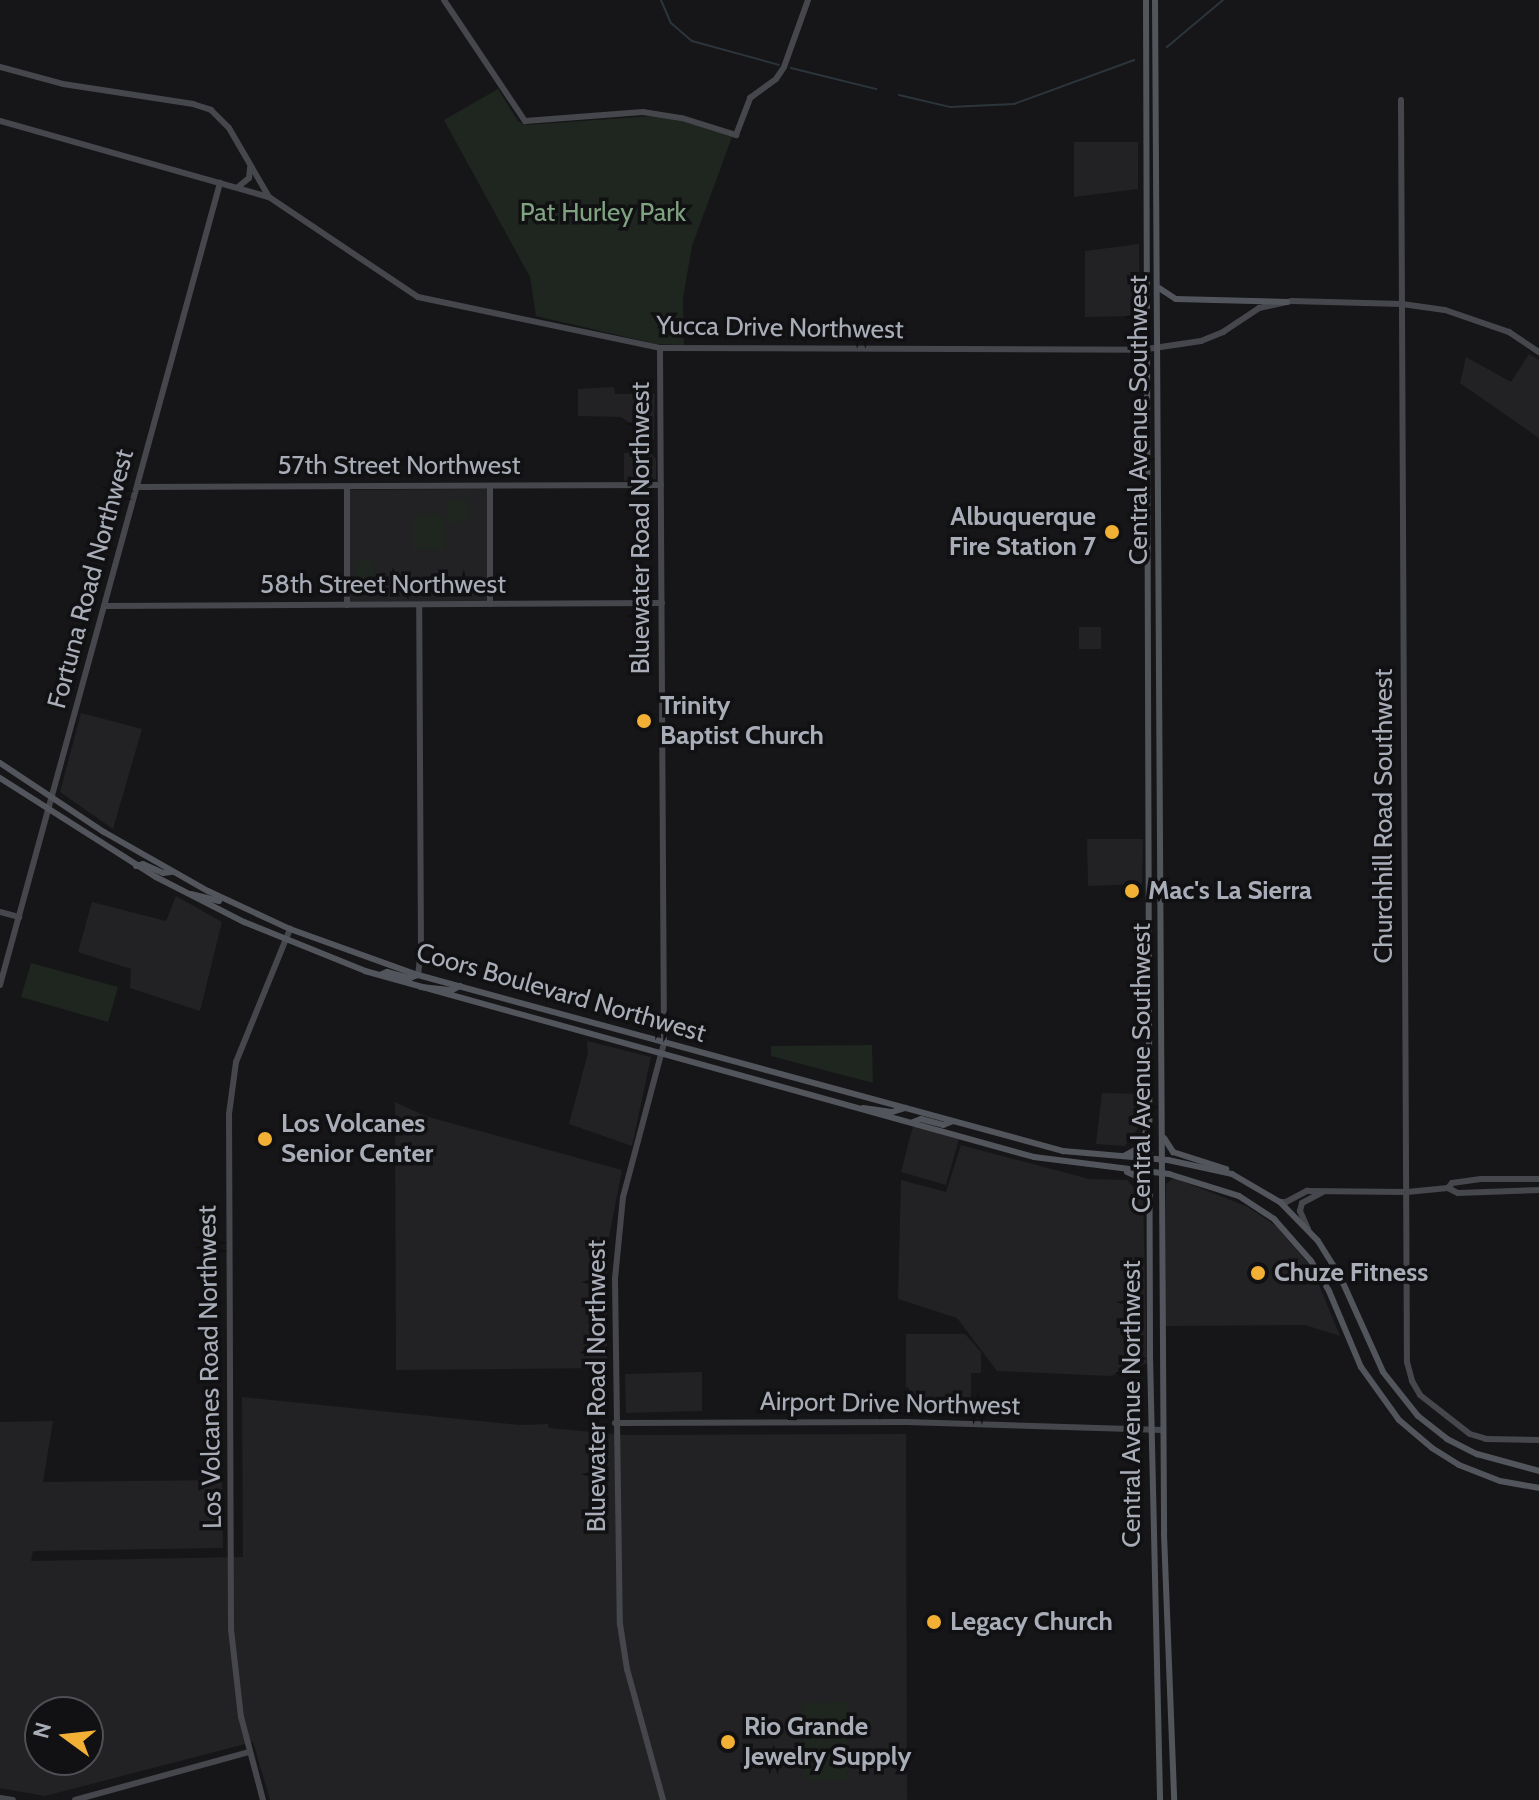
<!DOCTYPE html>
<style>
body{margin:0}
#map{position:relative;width:1539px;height:1800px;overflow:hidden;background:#161618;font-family:Cabin,sans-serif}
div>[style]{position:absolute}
.built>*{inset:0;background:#222225}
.green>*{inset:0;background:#1e261f}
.round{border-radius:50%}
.stream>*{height:2px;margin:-1px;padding:0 1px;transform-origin:1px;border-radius:1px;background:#2c353c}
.secondary>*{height:6px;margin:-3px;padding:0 3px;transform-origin:3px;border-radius:3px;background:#45474d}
.primary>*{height:6px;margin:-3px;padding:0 3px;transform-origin:3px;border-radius:3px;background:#53555c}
.dots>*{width:22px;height:22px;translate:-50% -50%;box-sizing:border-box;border:4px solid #111113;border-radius:50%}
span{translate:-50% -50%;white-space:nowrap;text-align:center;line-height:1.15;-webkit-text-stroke:7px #111113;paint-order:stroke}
.park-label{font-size:26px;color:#7fa381}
.street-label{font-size:26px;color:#a8adb8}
.poi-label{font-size:26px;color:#a8adb8;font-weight:700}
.right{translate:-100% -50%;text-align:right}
.left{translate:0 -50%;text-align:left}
.north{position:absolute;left:24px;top:1696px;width:80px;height:80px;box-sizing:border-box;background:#111113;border:2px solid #4d4f55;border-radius:50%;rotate:285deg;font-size:22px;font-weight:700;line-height:32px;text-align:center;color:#a8adb8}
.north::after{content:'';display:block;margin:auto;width:28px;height:36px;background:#f2b134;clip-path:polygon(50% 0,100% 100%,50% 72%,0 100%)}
</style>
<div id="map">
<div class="built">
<i style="clip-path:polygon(1074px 142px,1138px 142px,1138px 189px,1074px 197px)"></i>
<i style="clip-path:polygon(1139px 244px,1140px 316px,1085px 317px,1085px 251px)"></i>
<i style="clip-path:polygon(1529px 354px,1539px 360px,1539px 438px,1460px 383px,1466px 357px,1511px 382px)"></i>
<i style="clip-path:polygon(614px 387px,615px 394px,655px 394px,654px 440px,621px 417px,578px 416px,578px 389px)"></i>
<i style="clip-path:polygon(650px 453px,656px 459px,656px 480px,624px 481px,624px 453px)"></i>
<i style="clip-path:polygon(487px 489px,487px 601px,350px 602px,350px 490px)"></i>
<i style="clip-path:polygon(1079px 627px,1101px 627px,1101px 649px,1079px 649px)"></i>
<i style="clip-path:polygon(81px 713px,142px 729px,113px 829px,60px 792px)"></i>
<i style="clip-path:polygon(1087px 839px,1143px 839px,1142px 884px,1088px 886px)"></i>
<i style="clip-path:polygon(176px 896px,222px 922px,200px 1011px,130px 988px,131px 969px,78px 952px,92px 902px,166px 921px)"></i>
<i style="clip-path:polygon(587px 1041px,651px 1057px,632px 1146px,569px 1124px,588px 1053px)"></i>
<i style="clip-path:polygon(1102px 1093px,1141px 1094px,1137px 1130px,1125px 1146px,1096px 1144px)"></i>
<i style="clip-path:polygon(395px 1102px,425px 1116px,622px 1170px,607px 1247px,607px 1368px,396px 1370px)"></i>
<i style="clip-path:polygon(913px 1126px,959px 1139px,946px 1185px,901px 1172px)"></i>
<i style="clip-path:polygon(961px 1145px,1089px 1179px,1127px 1180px,1143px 1197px,1147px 1363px,1111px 1376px,997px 1371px,957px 1318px,898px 1299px,901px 1180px,946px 1192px)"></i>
<i style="clip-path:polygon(1174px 1178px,1248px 1207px,1276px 1226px,1312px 1268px,1340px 1336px,1305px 1325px,1165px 1326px,1166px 1184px)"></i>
<i style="clip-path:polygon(906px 1334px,965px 1334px,981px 1352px,981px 1373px,971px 1373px,971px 1413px,906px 1412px)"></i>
<i style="clip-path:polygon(702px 1372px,702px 1411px,626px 1413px,625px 1374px)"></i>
<i style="clip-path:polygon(evenodd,242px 1397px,521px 1425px,548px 1424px,549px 1428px,625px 1435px,906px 1434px,907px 1800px,270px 1800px,253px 1742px,45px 1796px,0 1788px,0 1422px,53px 1421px,43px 1482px,222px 1480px,223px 1548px,33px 1551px,31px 1561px,243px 1557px,242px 1397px,40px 1712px,88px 1712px,88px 1760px,40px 1760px,40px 1712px)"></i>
</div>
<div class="green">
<i style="clip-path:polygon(498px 89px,518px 121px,525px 125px,653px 116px,675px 118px,732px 137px,692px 246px,683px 298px,684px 345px,656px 344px,536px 316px,530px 277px,444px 120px)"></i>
<i style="clip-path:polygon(468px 499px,469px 522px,447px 523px,447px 500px)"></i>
<i style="clip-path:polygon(444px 514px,445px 549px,413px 550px,413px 515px)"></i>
<i class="round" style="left:355px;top:560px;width:20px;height:20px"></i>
<i class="round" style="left:358px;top:577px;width:18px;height:18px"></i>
<i style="clip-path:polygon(31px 963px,118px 987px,108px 1022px,21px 997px)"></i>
<i style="clip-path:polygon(872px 1045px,873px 1083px,771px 1056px,771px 1046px)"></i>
<i style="clip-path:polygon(847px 1702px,847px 1780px,803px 1780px,802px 1703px)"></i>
</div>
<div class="stream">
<i style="left:661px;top:0;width:25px;rotate:67deg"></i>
<i style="left:671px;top:23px;width:28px;rotate:41deg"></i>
<i style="left:692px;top:41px;width:90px;rotate:15.4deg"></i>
<i style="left:1167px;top:47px;width:73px;rotate:-40deg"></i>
<i style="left:791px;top:68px;width:88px;rotate:13.9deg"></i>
<i style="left:899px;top:95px;width:52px;rotate:13.2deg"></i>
<i style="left:950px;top:107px;width:64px;rotate:-2.7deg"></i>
<i style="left:1014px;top:104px;width:128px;rotate:-20.1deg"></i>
</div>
<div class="secondary">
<i style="left:444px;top:0;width:146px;rotate:56.2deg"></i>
<i style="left:525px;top:121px;width:118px;rotate:-4.4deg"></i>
<i style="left:643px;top:112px;width:39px;rotate:9deg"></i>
<i style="left:682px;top:118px;width:57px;rotate:17.5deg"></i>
<i style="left:736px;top:135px;width:40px;rotate:-69deg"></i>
<i style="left:750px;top:98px;width:32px;rotate:-36deg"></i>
<i style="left:776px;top:79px;width:14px;rotate:-56deg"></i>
<i style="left:784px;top:67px;width:71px;rotate:-70.3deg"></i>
<i style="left:0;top:67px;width:65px;rotate:15.1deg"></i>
<i style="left:63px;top:84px;width:132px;rotate:8.7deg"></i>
<i style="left:193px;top:104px;width:19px;rotate:18deg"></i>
<i style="left:211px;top:110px;width:25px;rotate:45deg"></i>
<i style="left:229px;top:128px;width:80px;rotate:59.9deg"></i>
<i style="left:269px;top:197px;width:179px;rotate:33.9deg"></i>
<i style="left:418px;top:297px;width:247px;rotate:11.9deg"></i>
<i style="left:660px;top:348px;width:480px;rotate:0.2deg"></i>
<i style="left:1140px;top:350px;width:62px;rotate:-8.4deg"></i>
<i style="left:1201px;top:341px;width:24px;rotate:-22deg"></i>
<i style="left:1223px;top:332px;width:43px;rotate:-33.7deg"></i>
<i style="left:1259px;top:308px;width:34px;rotate:-12deg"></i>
<i style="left:1292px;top:301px;width:110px;rotate:1.6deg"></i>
<i style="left:1402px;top:304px;width:43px;rotate:7.9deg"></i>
<i style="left:1445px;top:310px;width:68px;rotate:19deg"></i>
<i style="left:1509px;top:332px;width:36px;rotate:34deg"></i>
<i style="left:1401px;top:100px;width:1262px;rotate:89.73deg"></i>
<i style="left:1407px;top:1362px;width:20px;rotate:75deg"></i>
<i style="left:1412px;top:1381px;width:16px;rotate:60deg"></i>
<i style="left:1420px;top:1395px;width:63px;rotate:38deg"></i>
<i style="left:1470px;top:1434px;width:17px;rotate:17deg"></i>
<i style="left:1486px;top:1439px;width:53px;rotate:1.1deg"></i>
<i style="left:0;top:121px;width:280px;rotate:15.8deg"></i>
<i style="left:238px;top:187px;width:14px;rotate:-39deg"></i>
<i style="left:249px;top:178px;width:10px;rotate:-84deg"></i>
<i style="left:660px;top:348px;width:695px;rotate:89.67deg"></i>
<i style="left:664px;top:1043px;width:159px;rotate:104.9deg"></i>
<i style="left:623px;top:1197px;width:82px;rotate:95.6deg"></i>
<i style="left:615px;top:1279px;width:345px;rotate:89.2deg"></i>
<i style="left:620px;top:1624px;width:46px;rotate:81.2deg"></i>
<i style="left:627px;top:1669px;width:136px;rotate:74.6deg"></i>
<i style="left:490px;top:486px;width:118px;rotate:90deg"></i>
<i style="left:137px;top:487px;width:524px;rotate:-0.22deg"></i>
<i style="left:347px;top:487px;width:118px;rotate:90deg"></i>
<i style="left:104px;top:606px;width:558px;rotate:-0.31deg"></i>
<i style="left:0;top:912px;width:20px;rotate:15deg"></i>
<i style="left:418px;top:975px;width:25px;rotate:-83deg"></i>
<i style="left:421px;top:950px;width:345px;rotate:-90.3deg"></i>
<i style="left:0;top:985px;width:832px;rotate:-74.66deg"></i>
<i style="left:1448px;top:1188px;width:11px;rotate:27deg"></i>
<i style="left:1458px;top:1193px;width:81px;rotate:-2.1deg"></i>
<i style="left:1280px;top:1202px;width:6px"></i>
<i style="left:1286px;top:1202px;width:24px;rotate:-28deg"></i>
<i style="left:1307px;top:1191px;width:100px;rotate:0.6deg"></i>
<i style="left:1407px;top:1192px;width:41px;rotate:-5.6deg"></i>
<i style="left:1448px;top:1188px;width:6px;rotate:-51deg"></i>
<i style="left:1452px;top:1183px;width:29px;rotate:-8deg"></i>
<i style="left:1481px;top:1179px;width:58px"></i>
<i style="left:1308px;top:1229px;width:20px;rotate:-114deg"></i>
<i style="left:1300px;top:1211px;width:8px;rotate:-76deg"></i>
<i style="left:1302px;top:1203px;width:24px;rotate:-28deg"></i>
<i style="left:615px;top:1423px;width:292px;rotate:-0.2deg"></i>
<i style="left:907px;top:1422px;width:256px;rotate:1.8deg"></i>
<i style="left:0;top:1798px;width:13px;rotate:9deg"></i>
<i style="left:75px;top:1800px;width:180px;rotate:-15.4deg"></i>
<i style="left:263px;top:1800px;width:86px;rotate:-104.8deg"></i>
<i style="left:241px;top:1717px;width:89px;rotate:-96.5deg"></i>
<i style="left:231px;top:1629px;width:515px;rotate:-90.22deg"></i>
<i style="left:229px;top:1114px;width:52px;rotate:-82.3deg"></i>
<i style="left:236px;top:1062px;width:144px;rotate:-67.9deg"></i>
</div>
<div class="primary">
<i style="left:1146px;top:0;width:1356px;rotate:89.83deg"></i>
<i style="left:1150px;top:1356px;width:444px;rotate:88.7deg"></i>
<i style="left:1155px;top:0;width:1534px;rotate:89.66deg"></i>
<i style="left:1164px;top:1534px;width:266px;rotate:87.8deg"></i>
<i style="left:1159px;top:288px;width:20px;rotate:33deg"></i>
<i style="left:1176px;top:299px;width:111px;rotate:1.5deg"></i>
<i style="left:0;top:763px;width:125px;rotate:33.6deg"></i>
<i style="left:104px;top:832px;width:120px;rotate:29.6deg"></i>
<i style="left:208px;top:891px;width:90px;rotate:24.9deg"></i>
<i style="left:290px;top:929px;width:136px;rotate:19.8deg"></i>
<i style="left:418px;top:975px;width:669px;rotate:15.26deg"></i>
<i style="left:1063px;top:1151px;width:105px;rotate:4.9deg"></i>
<i style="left:1168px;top:1160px;width:66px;rotate:12.3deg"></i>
<i style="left:1232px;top:1174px;width:56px;rotate:30.3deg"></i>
<i style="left:1280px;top:1202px;width:54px;rotate:45.7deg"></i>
<i style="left:1318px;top:1241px;width:39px;rotate:58deg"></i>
<i style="left:1339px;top:1274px;width:107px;rotate:65.8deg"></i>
<i style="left:1383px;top:1372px;width:56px;rotate:51.5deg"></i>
<i style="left:1418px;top:1416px;width:37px;rotate:38deg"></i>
<i style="left:1447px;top:1439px;width:34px;rotate:27deg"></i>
<i style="left:1477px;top:1454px;width:64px;rotate:15.3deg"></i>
<i style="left:0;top:778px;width:185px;rotate:32.4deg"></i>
<i style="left:156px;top:877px;width:99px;rotate:27.1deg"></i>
<i style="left:244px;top:922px;width:131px;rotate:22deg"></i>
<i style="left:365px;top:971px;width:694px;rotate:15.54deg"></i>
<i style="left:1034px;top:1157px;width:136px;rotate:7.2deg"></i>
<i style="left:1169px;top:1174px;width:73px;rotate:17.4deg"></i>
<i style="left:1239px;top:1196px;width:42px;rotate:33.3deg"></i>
<i style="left:1274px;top:1219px;width:56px;rotate:48.6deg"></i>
<i style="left:1311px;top:1261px;width:35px;rotate:59deg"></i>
<i style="left:1329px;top:1291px;width:82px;rotate:67.2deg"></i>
<i style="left:1361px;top:1367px;width:65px;rotate:54.4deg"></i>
<i style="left:1399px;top:1420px;width:43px;rotate:40.3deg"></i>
<i style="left:1432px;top:1448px;width:32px;rotate:32deg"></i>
<i style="left:1459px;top:1465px;width:44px;rotate:21.3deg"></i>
<i style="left:1500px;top:1481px;width:40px;rotate:10deg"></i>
<i style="left:136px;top:866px;width:7px;rotate:-16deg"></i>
<i style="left:143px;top:864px;width:22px;rotate:24deg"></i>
<i style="left:163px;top:873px;width:8px;rotate:-7deg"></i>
<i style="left:191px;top:894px;width:29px;rotate:14deg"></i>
<i style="left:380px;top:975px;width:8px;rotate:-23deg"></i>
<i style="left:387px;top:972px;width:24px;rotate:15deg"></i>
<i style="left:410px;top:978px;width:9px;rotate:-21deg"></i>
<i style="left:421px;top:987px;width:31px;rotate:6deg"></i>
<i style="left:452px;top:990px;width:9px;rotate:-27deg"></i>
<i style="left:863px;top:1108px;width:29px;rotate:8deg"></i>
<i style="left:892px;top:1112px;width:14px;rotate:-17deg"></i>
<i style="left:913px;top:1122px;width:9px;rotate:-21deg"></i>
<i style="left:921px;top:1119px;width:23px;rotate:15deg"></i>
<i style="left:943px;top:1125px;width:9px;rotate:-21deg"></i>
<i style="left:1164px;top:1138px;width:17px;rotate:57deg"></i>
<i style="left:1173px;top:1152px;width:56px;rotate:17.8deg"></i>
<i style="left:1124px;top:1156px;width:17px;rotate:-28deg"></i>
<i style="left:1139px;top:1148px;width:23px;rotate:-67deg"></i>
<i style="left:1127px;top:1172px;width:10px;rotate:24deg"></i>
<i style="left:1136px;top:1176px;width:23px;rotate:52deg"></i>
</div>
<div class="dots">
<i style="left:1112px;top:532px;background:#f2b134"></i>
<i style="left:644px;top:721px;background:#f2b134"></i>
<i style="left:1132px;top:891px;background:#f2b134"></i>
<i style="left:265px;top:1139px;background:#f2b134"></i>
<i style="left:1258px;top:1273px;background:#f2b134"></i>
<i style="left:934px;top:1622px;background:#f2b134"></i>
<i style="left:728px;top:1742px;background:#f2b134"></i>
</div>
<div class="park-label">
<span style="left:603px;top:213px">Pat Hurley Park</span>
</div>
<div class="street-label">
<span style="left:780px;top:328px;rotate:1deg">Yucca Drive Northwest</span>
<span style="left:1139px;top:420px;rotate:-90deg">Central Avenue Southwest</span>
<span style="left:399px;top:466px">57th Street Northwest</span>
<span style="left:641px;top:528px;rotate:-90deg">Bluewater Road Northwest</span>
<span style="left:91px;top:579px;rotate:-75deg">Fortuna Road Northwest</span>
<span style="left:383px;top:585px">58th Street Northwest</span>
<span style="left:1384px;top:816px;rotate:-90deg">Churchhill Road Southwest</span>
<span style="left:561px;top:993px;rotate:16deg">Coors Boulevard Northwest</span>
<span style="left:1142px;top:1068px;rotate:-90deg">Central Avenue Southwest</span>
<span style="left:210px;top:1367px;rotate:-91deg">Los Volcanes Road Northwest</span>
<span style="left:597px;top:1386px;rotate:-90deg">Bluewater Road Northwest</span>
<span style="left:890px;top:1404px;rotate:1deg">Airport Drive Northwest</span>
<span style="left:1132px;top:1404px;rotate:-90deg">Central Avenue Northwest</span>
</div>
<div class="poi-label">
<span class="right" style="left:1096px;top:532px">Albuquerque<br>Fire Station 7</span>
<span class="left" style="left:660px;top:721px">Trinity<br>Baptist Church</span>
<span class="left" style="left:1148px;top:891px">Mac's La Sierra</span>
<span class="left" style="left:281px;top:1139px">Los Volcanes<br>Senior Center</span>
<span class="left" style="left:1274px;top:1273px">Chuze Fitness</span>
<span class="left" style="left:950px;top:1622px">Legacy Church</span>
<span class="left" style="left:744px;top:1742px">Rio Grande<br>Jewelry Supply</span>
</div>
<div class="north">N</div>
</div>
